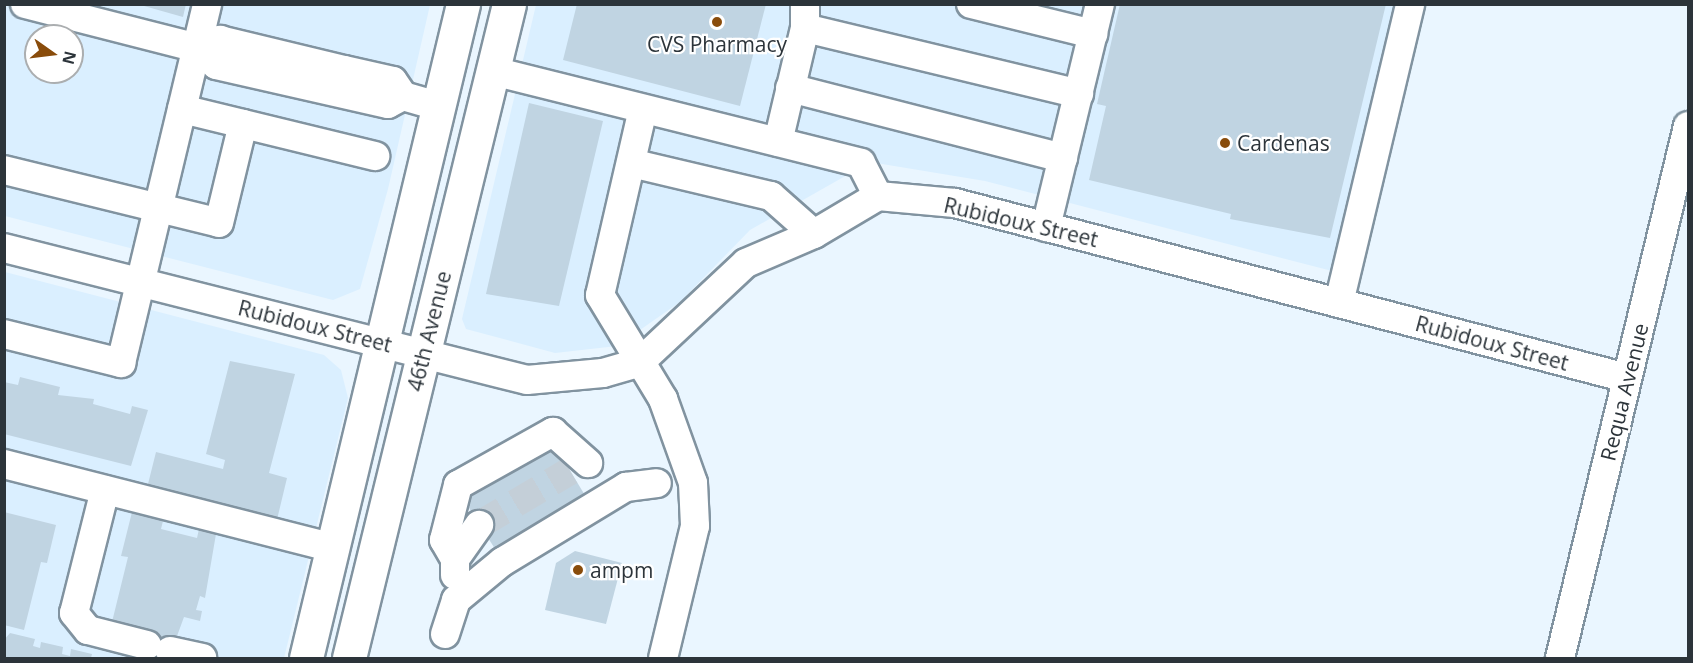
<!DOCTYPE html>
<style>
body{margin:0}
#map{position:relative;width:1693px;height:663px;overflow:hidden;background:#eaf6ff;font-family:"Open Sans",sans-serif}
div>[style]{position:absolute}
.built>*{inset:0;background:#daefff}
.building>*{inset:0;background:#c0d4e2}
.minor-tunnel>*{height:28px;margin-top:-14px;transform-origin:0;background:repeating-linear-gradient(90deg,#c4cfd8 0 28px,transparent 0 42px)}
.roads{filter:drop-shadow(2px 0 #8193a0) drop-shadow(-2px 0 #8193a0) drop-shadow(0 2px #8193a0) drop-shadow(0 -2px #8193a0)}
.minor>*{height:28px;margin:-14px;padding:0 14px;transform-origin:14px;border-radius:14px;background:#fff}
.major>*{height:33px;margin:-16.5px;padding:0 16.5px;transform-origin:16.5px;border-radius:16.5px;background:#fff}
.dots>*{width:16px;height:16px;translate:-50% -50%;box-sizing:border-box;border:3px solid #fff;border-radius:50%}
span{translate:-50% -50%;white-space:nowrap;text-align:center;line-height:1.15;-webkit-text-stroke:4.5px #fff;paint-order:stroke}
.poi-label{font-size:21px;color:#2c343a}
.left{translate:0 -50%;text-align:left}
.street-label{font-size:21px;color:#2c343a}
.frame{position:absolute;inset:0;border:6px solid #2c343a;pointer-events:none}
.north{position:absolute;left:24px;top:24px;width:60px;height:60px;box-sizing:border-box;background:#fff;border:2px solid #abaeb0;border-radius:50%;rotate:104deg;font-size:16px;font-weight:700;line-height:24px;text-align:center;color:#2c343a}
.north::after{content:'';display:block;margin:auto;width:21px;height:27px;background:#894c0b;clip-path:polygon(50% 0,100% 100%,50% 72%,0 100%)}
</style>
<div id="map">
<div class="built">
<i style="clip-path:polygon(evenodd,4px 5px,430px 5px,388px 189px,360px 289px,333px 300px,5px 216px,4px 5px,36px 36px,72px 36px,72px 72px,36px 72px,36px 36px)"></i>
<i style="clip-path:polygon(536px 5px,1404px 5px,1336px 272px,985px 181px,870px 162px,750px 230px,680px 302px,617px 346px,555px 353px,466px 329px,462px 319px)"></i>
<i style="clip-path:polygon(5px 272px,324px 355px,341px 370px,348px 398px,284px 658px,5px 658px)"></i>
</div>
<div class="building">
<i style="clip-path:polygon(137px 4px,186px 4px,183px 17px)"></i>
<i style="clip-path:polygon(577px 4px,766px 4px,740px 106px,563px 60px)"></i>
<i style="clip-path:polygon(1120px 4px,1386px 4px,1330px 238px,1230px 219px,1231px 214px,1089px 180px,1106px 106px,1097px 104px)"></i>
<i style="clip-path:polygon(529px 103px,603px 121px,559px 306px,486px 294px)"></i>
<i style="clip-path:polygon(230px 361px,295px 374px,269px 473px,287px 478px,275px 528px,145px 496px,156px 452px,223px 469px,225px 460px,206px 454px)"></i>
<i style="clip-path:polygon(20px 377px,60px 387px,58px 395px,94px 399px,93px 404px,130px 414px,132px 406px,148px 410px,131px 466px,4px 434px,4px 382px,18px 385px)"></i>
<i style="clip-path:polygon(554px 444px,586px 497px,497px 552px,464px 500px)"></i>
<i style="clip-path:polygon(4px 512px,56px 525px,47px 563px,41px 562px,24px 630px,4px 625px)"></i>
<i style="clip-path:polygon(132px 512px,163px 521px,161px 529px,197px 538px,199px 529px,216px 534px,205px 598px,200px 596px,196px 610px,202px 611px,200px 621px,184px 617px,169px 658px,143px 658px,112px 622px,128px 557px,121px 556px)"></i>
<i style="clip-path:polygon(575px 551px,622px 563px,606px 624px,545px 610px,556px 563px)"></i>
<i style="clip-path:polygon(10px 633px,35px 639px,33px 646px,40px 648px,41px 642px,63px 647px,62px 654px,70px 656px,71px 649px,92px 654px,91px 658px,4px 658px,4px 640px)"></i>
</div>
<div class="minor-tunnel">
<i style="left:479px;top:525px;width:106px;rotate:-30.7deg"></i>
</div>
<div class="roads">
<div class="minor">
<i style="left:25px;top:4px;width:190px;rotate:14.3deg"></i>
<i style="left:971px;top:4px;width:126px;rotate:13.8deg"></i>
<i style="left:805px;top:28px;width:282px;rotate:13.5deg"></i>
<i style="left:493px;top:71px;width:379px;rotate:14deg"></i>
<i style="left:861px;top:163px;width:37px;rotate:63deg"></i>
<i style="left:790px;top:88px;width:282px;rotate:14.4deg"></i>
<i style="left:403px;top:96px;width:17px;rotate:152deg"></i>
<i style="left:388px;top:104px;width:176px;rotate:-167.2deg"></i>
<i style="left:216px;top:65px;width:16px;rotate:-117deg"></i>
<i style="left:209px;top:51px;width:16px;rotate:-45deg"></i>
<i style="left:220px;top:40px;width:128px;rotate:13.6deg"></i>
<i style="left:344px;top:70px;width:50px;rotate:12.7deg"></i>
<i style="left:393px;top:81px;width:18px;rotate:56deg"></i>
<i style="left:403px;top:96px;width:37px;rotate:16deg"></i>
<i style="left:182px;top:109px;width:199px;rotate:13.7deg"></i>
<i style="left:643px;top:109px;width:191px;rotate:103deg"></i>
<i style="left:600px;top:295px;width:122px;rotate:58.8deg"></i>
<i style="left:663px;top:399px;width:89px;rotate:70.3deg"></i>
<i style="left:693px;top:483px;width:43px;rotate:87.3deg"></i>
<i style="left:695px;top:526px;width:136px;rotate:103.6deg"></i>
<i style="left:778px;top:142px;width:117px;rotate:-76.7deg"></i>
<i style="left:805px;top:28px;width:24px;rotate:-90deg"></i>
<i style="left:631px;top:163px;width:144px;rotate:13.3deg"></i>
<i style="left:771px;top:196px;width:57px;rotate:41.5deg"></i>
<i style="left:4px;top:170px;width:221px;rotate:13.8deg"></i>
<i style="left:219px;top:223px;width:102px;rotate:-76.4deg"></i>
<i style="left:1046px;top:227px;width:229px;rotate:-76.4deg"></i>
<i style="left:4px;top:248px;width:539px;rotate:14.17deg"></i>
<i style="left:527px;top:380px;width:76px;rotate:-5.3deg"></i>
<i style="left:603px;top:373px;width:37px;rotate:-16deg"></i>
<i style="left:639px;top:363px;width:146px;rotate:-43.1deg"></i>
<i style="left:746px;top:263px;width:74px;rotate:-23.1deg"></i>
<i style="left:814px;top:234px;width:74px;rotate:-30.7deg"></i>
<i style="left:878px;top:196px;width:77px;rotate:5.2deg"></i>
<i style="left:955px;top:203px;width:694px;rotate:14.6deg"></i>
<i style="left:1339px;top:303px;width:307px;rotate:-76.6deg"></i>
<i style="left:4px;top:334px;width:121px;rotate:13.9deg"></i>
<i style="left:121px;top:363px;width:369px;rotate:-76.5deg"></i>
<i style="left:4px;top:464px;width:340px;rotate:14.3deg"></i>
<i style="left:105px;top:490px;width:127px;rotate:104.1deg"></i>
<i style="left:74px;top:613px;width:22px;rotate:51deg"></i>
<i style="left:88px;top:630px;width:61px;rotate:14.3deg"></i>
<i style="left:455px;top:559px;width:22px;rotate:-120deg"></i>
<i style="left:444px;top:540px;width:57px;rotate:-75.7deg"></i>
<i style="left:458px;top:485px;width:109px;rotate:-29.2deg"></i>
<i style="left:553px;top:432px;width:47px;rotate:41.5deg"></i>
<i style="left:455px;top:575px;width:16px;rotate:-90deg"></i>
<i style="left:455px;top:559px;width:42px;rotate:-54.8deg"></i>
<i style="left:445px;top:634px;width:36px;rotate:-72deg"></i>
<i style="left:456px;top:600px;width:60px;rotate:-39.6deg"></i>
<i style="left:502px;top:562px;width:145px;rotate:-31.2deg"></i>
<i style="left:626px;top:487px;width:31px;rotate:-7deg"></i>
<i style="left:170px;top:651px;width:33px;rotate:12deg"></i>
<i style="left:1560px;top:658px;width:547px;rotate:-76.47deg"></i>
</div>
<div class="major">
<i style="left:306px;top:658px;width:673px;rotate:-76.5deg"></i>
<i style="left:349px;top:658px;width:673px;rotate:-76.25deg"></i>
</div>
</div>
<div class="dots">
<i style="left:717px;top:22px;background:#894c0b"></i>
<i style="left:1225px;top:143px;background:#894c0b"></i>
<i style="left:578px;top:570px;background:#894c0b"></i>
</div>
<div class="poi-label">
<span style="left:717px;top:44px">CVS Pharmacy</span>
<span class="left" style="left:1237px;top:143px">Cardenas</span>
<span class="left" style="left:590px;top:570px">ampm</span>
</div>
<div class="street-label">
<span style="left:1021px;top:222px;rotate:13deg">Rubidoux Street</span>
<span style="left:315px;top:326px;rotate:14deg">Rubidoux Street</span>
<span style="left:429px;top:331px;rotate:-76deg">46th Avenue</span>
<span style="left:1492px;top:343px;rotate:15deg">Rubidoux Street</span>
<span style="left:1624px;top:392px;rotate:-76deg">Requa Avenue</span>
</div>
<div class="frame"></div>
<div class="north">N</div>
</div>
